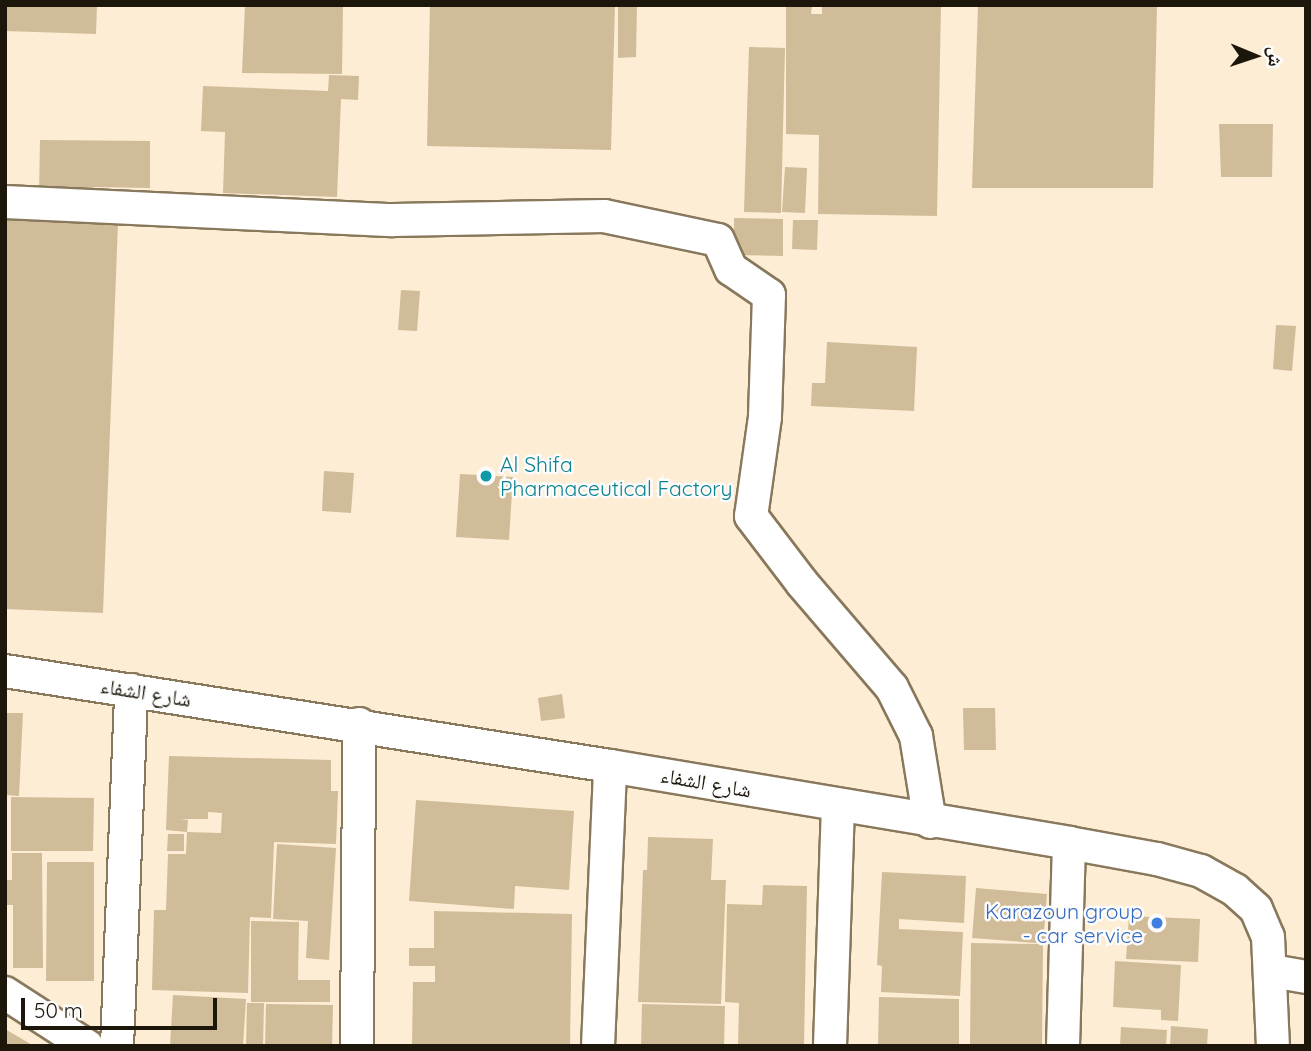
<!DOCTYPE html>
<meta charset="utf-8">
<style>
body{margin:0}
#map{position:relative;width:1311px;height:1051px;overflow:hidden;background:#fcedd4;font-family:Quicksand,"Noto Naskh Arabic",sans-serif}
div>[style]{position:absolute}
.building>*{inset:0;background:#d1bc99}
.roads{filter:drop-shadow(2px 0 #88785c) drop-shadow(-2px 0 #88785c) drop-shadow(0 2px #88785c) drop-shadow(0 -2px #88785c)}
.minor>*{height:32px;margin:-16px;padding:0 16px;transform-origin:16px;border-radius:16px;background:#fff}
.dots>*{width:19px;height:19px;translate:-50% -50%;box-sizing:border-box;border:4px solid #fcfcfc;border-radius:50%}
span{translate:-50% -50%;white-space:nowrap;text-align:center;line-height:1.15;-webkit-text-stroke:5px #fcfcfc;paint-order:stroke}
.culture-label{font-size:21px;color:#0d838f}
.left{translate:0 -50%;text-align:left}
.street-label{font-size:21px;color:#1d170b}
.shop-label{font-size:21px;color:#366cbe}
.right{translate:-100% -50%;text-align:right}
.frame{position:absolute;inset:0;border:7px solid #1d170b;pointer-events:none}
.north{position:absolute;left:1220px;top:21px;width:70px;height:70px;-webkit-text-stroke:5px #fcfcfc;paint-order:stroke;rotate:92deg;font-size:19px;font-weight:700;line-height:28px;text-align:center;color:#1d170b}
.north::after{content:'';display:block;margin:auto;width:24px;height:32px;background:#1d170b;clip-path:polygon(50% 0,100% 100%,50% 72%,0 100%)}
.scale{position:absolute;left:21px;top:998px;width:196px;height:32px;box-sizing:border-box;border:4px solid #1d170b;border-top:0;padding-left:9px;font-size:21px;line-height:24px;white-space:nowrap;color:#1d170b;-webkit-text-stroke:5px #fcfcfc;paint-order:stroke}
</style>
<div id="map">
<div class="building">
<i style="clip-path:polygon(5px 5px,97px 5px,96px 34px,5px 31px)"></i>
<i style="clip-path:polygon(245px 5px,343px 5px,342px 74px,242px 73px)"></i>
<i style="clip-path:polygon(430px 5px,615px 5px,611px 150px,427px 146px)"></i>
<i style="clip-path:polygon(618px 5px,637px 5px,636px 57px,618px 58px)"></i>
<i style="clip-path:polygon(786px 5px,812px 5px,811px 14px,822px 14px,822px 5px,941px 5px,937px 216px,818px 214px,819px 135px,786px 134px)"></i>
<i style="clip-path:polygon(978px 5px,1157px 5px,1153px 188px,972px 188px)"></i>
<i style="clip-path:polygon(749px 47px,785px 48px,781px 213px,744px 212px)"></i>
<i style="clip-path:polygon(329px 75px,359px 76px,358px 100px,341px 99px,337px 197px,223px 193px,225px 132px,201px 131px,203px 86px,328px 91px)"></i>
<i style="clip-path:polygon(1219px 124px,1273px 124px,1272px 177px,1221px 177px)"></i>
<i style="clip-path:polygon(40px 140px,150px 141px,150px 188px,94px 187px,93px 195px,39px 194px)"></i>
<i style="clip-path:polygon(785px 167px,807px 168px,805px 213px,782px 212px)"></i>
<i style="clip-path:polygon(734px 218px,783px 219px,783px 256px,734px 255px)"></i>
<i style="clip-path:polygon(5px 219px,118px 223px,103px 613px,5px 609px)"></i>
<i style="clip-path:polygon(793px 220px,818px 220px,817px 250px,792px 249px)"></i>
<i style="clip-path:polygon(401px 290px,420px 291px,417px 331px,398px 330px)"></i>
<i style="clip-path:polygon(1276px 325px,1296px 326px,1292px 371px,1273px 369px)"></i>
<i style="clip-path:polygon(827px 342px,917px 347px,914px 411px,811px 406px,812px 383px,825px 383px)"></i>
<i style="clip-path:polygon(324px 471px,354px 473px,351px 513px,322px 511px)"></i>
<i style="clip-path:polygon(460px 474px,513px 477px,509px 540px,456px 537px)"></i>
<i style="clip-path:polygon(562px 694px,565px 718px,541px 721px,538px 698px)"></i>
<i style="clip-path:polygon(963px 708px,995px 708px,996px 750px,964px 750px)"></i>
<i style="clip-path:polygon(5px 713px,23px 713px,19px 796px,5px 795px)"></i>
<i style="clip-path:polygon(evenodd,169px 756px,331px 760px,331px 791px,338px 791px,336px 844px,274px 842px,271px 918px,250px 917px,248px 993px,152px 990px,154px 910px,166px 910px,168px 854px,186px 854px,187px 832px,166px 830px,169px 756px,208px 812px,222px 813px,221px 833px,187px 832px,188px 820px,180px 819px,208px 819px,208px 812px)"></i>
<i style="clip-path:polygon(11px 797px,94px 798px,93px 851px,11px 851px)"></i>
<i style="clip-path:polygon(416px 800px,574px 811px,569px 890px,515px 886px,514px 909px,409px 901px)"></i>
<i style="clip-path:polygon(168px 834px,184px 834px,184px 851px,167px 851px)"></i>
<i style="clip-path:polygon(648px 837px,713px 839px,711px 880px,726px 880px,721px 1004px,638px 1002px,643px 870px,647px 870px)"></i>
<i style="clip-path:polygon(277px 844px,336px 848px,329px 960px,306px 958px,308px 921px,273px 919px)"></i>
<i style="clip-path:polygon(12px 853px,42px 853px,43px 968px,13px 968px,13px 905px,5px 905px,5px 880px,12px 880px)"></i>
<i style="clip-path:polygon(47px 862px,94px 862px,94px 981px,46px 981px)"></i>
<i style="clip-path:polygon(882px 872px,966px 876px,964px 923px,899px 919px,899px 929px,963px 932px,960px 996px,881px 992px,882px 966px,877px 965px)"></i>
<i style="clip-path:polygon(763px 885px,807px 886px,804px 1046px,738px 1046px,739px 1003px,725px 1002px,727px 904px,762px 905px)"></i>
<i style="clip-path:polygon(976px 888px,1047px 894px,1044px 932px,1050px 932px,1049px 944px,972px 938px)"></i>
<i style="clip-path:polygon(434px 911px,572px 914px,570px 1046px,412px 1046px,413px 982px,435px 982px,435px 966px,409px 966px,409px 948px,434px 948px)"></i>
<i style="clip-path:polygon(1129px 916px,1200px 919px,1198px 962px,1126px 959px)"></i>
<i style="clip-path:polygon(251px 921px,299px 922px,298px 980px,330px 980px,330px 1002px,251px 1002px)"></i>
<i style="clip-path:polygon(971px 943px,1043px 944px,1042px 1046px,970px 1046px)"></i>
<i style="clip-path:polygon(1115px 961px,1181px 965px,1178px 1021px,1161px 1020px,1161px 1010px,1113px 1007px)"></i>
<i style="clip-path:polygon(173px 995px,246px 999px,243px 1046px,170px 1046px)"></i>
<i style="clip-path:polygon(879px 997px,959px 999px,959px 1046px,878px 1046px)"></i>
<i style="clip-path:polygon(247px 1003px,264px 1003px,263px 1046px,246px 1046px)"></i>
<i style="clip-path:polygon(266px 1004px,333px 1005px,332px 1046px,265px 1046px)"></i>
<i style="clip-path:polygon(642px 1004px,725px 1006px,724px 1046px,641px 1046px)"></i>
<i style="clip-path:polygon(1171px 1026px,1208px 1029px,1207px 1046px,1170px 1046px)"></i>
<i style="clip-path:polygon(1121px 1027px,1167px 1030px,1166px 1046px,1120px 1046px)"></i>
<i style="clip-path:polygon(5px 1029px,34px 1046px,5px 1046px)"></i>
</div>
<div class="roads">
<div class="minor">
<i style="left:5px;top:202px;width:388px;rotate:2.7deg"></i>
<i style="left:393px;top:220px;width:211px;rotate:-1.1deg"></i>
<i style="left:604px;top:216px;width:116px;rotate:11.9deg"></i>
<i style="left:718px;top:240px;width:32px;rotate:66deg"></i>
<i style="left:731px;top:269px;width:46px;rotate:34.4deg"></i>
<i style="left:769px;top:295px;width:122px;rotate:91.9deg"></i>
<i style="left:765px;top:417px;width:100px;rotate:98deg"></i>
<i style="left:751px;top:516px;width:84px;rotate:52.7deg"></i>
<i style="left:802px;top:583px;width:138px;rotate:49.4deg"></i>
<i style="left:892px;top:688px;width:54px;rotate:63.4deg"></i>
<i style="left:916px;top:736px;width:87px;rotate:80.8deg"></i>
<i style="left:5px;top:671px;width:612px;rotate:8.92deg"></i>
<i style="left:610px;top:766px;width:465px;rotate:9.5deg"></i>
<i style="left:1069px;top:843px;width:89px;rotate:10.3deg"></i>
<i style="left:1157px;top:859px;width:46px;rotate:15.3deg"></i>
<i style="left:1201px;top:871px;width:39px;rotate:29deg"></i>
<i style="left:1235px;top:890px;width:28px;rotate:42deg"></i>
<i style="left:1256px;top:909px;width:30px;rotate:67deg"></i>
<i style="left:1268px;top:937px;width:109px;rotate:87.4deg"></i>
<i style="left:1272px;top:971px;width:35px;rotate:10deg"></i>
<i style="left:5px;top:993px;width:98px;rotate:32.9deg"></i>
<i style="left:117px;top:1046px;width:356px;rotate:-87.7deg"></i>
<i style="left:357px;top:1046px;width:322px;rotate:-89.6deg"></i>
<i style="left:598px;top:1046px;width:280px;rotate:-87.5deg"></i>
<i style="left:830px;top:1046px;width:241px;rotate:-88.1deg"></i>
<i style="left:1063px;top:1046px;width:203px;rotate:-88.3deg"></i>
</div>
</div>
<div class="dots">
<i style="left:486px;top:476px;background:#0f9aa8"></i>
<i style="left:1157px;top:923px;background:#3f7fe0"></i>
</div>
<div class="culture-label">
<span class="left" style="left:500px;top:476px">Al Shifa<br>Pharmaceutical Factory</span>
</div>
<div class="street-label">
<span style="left:146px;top:692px;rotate:9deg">شارع الشفاء</span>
<span style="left:706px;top:782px;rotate:10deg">شارع الشفاء</span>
</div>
<div class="shop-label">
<span class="right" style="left:1143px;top:923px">Karazoun group<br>- car service</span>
</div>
<div class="frame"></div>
<div class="north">ش</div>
<div class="scale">50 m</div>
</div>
